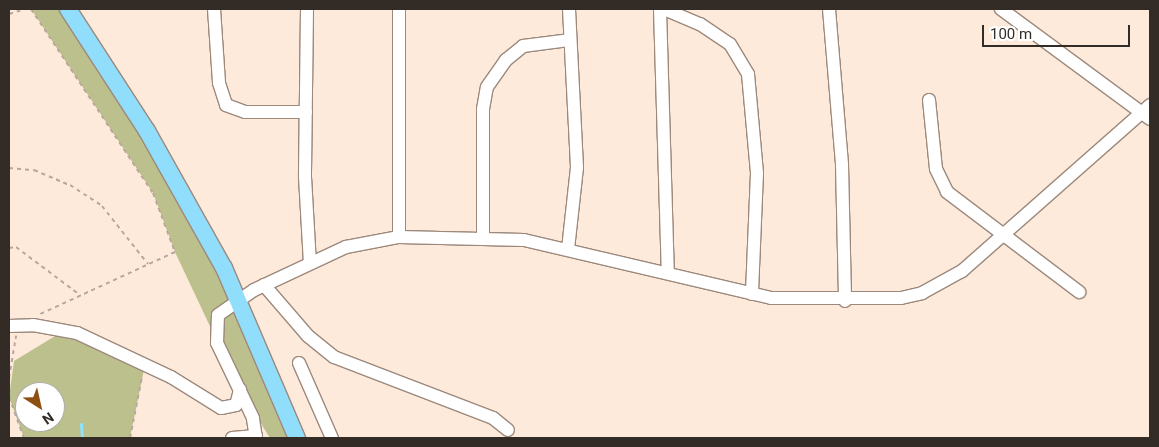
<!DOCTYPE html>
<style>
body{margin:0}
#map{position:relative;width:1159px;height:447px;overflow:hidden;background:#feeadb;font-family:Roboto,sans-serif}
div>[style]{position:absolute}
.green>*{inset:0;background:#bbc08d}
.stream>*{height:3px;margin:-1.5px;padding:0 1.5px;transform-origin:1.5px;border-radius:1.5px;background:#8ee4fd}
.path>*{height:2px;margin-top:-1px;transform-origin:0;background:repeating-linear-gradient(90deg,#b7a79c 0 4px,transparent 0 8px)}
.roads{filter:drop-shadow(1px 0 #9c897c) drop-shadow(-1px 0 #9c897c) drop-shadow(0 1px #9c897c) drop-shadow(0 -1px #9c897c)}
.minor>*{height:12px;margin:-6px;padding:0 6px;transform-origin:6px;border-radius:6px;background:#fff}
.major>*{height:16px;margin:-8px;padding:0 8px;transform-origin:8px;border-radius:8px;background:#91defc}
span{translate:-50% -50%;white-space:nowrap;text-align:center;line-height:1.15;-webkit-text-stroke:5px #fff;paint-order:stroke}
.frame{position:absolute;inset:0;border:10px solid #332b26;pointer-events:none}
.north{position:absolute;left:15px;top:382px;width:50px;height:50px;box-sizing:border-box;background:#fff;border:1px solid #adaaa8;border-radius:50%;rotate:145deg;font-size:14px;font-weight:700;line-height:20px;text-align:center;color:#332b26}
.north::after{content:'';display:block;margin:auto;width:18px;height:22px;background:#8d5011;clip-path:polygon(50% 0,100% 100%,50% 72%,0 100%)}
.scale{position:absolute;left:982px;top:25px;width:148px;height:22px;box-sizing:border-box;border:2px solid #332b26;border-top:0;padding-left:6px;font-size:15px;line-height:18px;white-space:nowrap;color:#332b26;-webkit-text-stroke:4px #fff;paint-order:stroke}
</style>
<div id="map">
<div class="green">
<i style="clip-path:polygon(31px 9px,68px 9px,185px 196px,297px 438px,270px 438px,240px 390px,175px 252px,153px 193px)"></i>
<i style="clip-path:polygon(evenodd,65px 330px,145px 365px,130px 438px,24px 438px,9px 397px,14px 361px,65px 330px,25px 392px,55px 392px,55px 422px,25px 422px,25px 392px)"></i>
</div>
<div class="stream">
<i style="left:81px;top:424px;width:14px;rotate:86deg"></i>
</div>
<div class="path">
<i style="left:31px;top:9px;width:221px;rotate:56.5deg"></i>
<i style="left:153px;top:193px;width:63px;rotate:69.6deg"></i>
<i style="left:175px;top:252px;width:151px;rotate:155.3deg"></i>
<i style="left:9px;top:14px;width:17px;rotate:-17deg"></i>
<i style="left:9px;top:168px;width:25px;rotate:5deg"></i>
<i style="left:34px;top:170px;width:39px;rotate:23deg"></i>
<i style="left:70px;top:185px;width:38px;rotate:33deg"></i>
<i style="left:102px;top:206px;width:74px;rotate:51.6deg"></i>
<i style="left:9px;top:248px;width:7px;rotate:-8deg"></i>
<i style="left:16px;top:247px;width:80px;rotate:36.9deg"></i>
<i style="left:9px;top:378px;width:43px;rotate:-80.5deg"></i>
<i style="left:9px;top:397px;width:44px;rotate:69.9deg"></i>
<i style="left:130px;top:438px;width:62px;rotate:-78.9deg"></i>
</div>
<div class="roads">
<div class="minor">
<i style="left:214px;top:9px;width:74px;rotate:86.1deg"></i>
<i style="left:219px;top:83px;width:23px;rotate:72deg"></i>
<i style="left:226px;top:105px;width:20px;rotate:20deg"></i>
<i style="left:245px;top:112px;width:61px"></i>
<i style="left:307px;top:9px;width:168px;rotate:90.7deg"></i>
<i style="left:305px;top:177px;width:86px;rotate:86.7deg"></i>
<i style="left:399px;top:9px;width:228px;rotate:90deg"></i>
<i style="left:660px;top:9px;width:264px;rotate:88.3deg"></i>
<i style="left:664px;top:9px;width:39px;rotate:23deg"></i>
<i style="left:700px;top:24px;width:36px;rotate:34deg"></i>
<i style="left:730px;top:44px;width:35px;rotate:59deg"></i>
<i style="left:748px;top:74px;width:99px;rotate:84.8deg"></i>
<i style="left:757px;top:173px;width:121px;rotate:92.4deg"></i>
<i style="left:829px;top:9px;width:157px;rotate:85.2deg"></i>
<i style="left:842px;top:165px;width:136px;rotate:88.7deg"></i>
<i style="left:1001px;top:9px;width:185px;rotate:36.4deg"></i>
<i style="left:929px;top:100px;width:69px;rotate:84.2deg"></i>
<i style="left:936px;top:169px;width:25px;rotate:64deg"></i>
<i style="left:947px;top:192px;width:166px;rotate:37.1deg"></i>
<i style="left:483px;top:236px;width:127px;rotate:-90deg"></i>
<i style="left:483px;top:109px;width:22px;rotate:-80deg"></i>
<i style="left:487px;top:87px;width:33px;rotate:-55deg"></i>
<i style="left:506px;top:60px;width:22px;rotate:-39deg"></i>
<i style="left:523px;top:46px;width:46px;rotate:-7.4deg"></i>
<i style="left:568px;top:249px;width:82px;rotate:-83.7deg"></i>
<i style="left:577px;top:167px;width:158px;rotate:-92.9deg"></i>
<i style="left:264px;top:285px;width:67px;rotate:49.2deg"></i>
<i style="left:308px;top:336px;width:33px;rotate:39deg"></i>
<i style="left:334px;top:357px;width:170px;rotate:21deg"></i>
<i style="left:493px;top:418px;width:19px;rotate:39deg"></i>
<i style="left:9px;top:326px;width:24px;rotate:-2deg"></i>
<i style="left:33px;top:325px;width:45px;rotate:10.3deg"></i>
<i style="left:77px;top:333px;width:104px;rotate:25.1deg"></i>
<i style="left:171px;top:377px;width:59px;rotate:31.8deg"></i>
<i style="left:221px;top:408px;width:15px;rotate:-11deg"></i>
<i style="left:236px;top:405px;width:16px;rotate:-75deg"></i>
<i style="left:299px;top:363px;width:82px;rotate:66.3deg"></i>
<i style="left:232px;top:438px;width:24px;rotate:-5deg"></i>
<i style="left:256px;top:438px;width:20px;rotate:-99deg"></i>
<i style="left:253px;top:418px;width:83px;rotate:-115.6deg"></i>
<i style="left:217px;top:343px;width:28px;rotate:-88deg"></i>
<i style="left:218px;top:315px;width:44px;rotate:-34.8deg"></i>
<i style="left:254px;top:290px;width:102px;rotate:-25.1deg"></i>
<i style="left:346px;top:247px;width:54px;rotate:-10.7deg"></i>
<i style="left:399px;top:237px;width:125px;rotate:1.4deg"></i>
<i style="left:524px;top:240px;width:254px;rotate:13.2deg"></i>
<i style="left:771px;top:298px;width:130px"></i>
<i style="left:901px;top:298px;width:22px;rotate:-13deg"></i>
<i style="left:922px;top:293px;width:46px;rotate:-28.8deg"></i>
<i style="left:962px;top:271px;width:251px;rotate:-41.4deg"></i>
</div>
<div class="major">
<i style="left:68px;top:9px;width:145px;rotate:57.1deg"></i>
<i style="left:147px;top:131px;width:157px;rotate:60.7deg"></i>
<i style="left:224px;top:268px;width:185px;rotate:66.8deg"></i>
</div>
</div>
<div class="frame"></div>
<div class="north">N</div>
<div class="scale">100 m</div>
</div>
